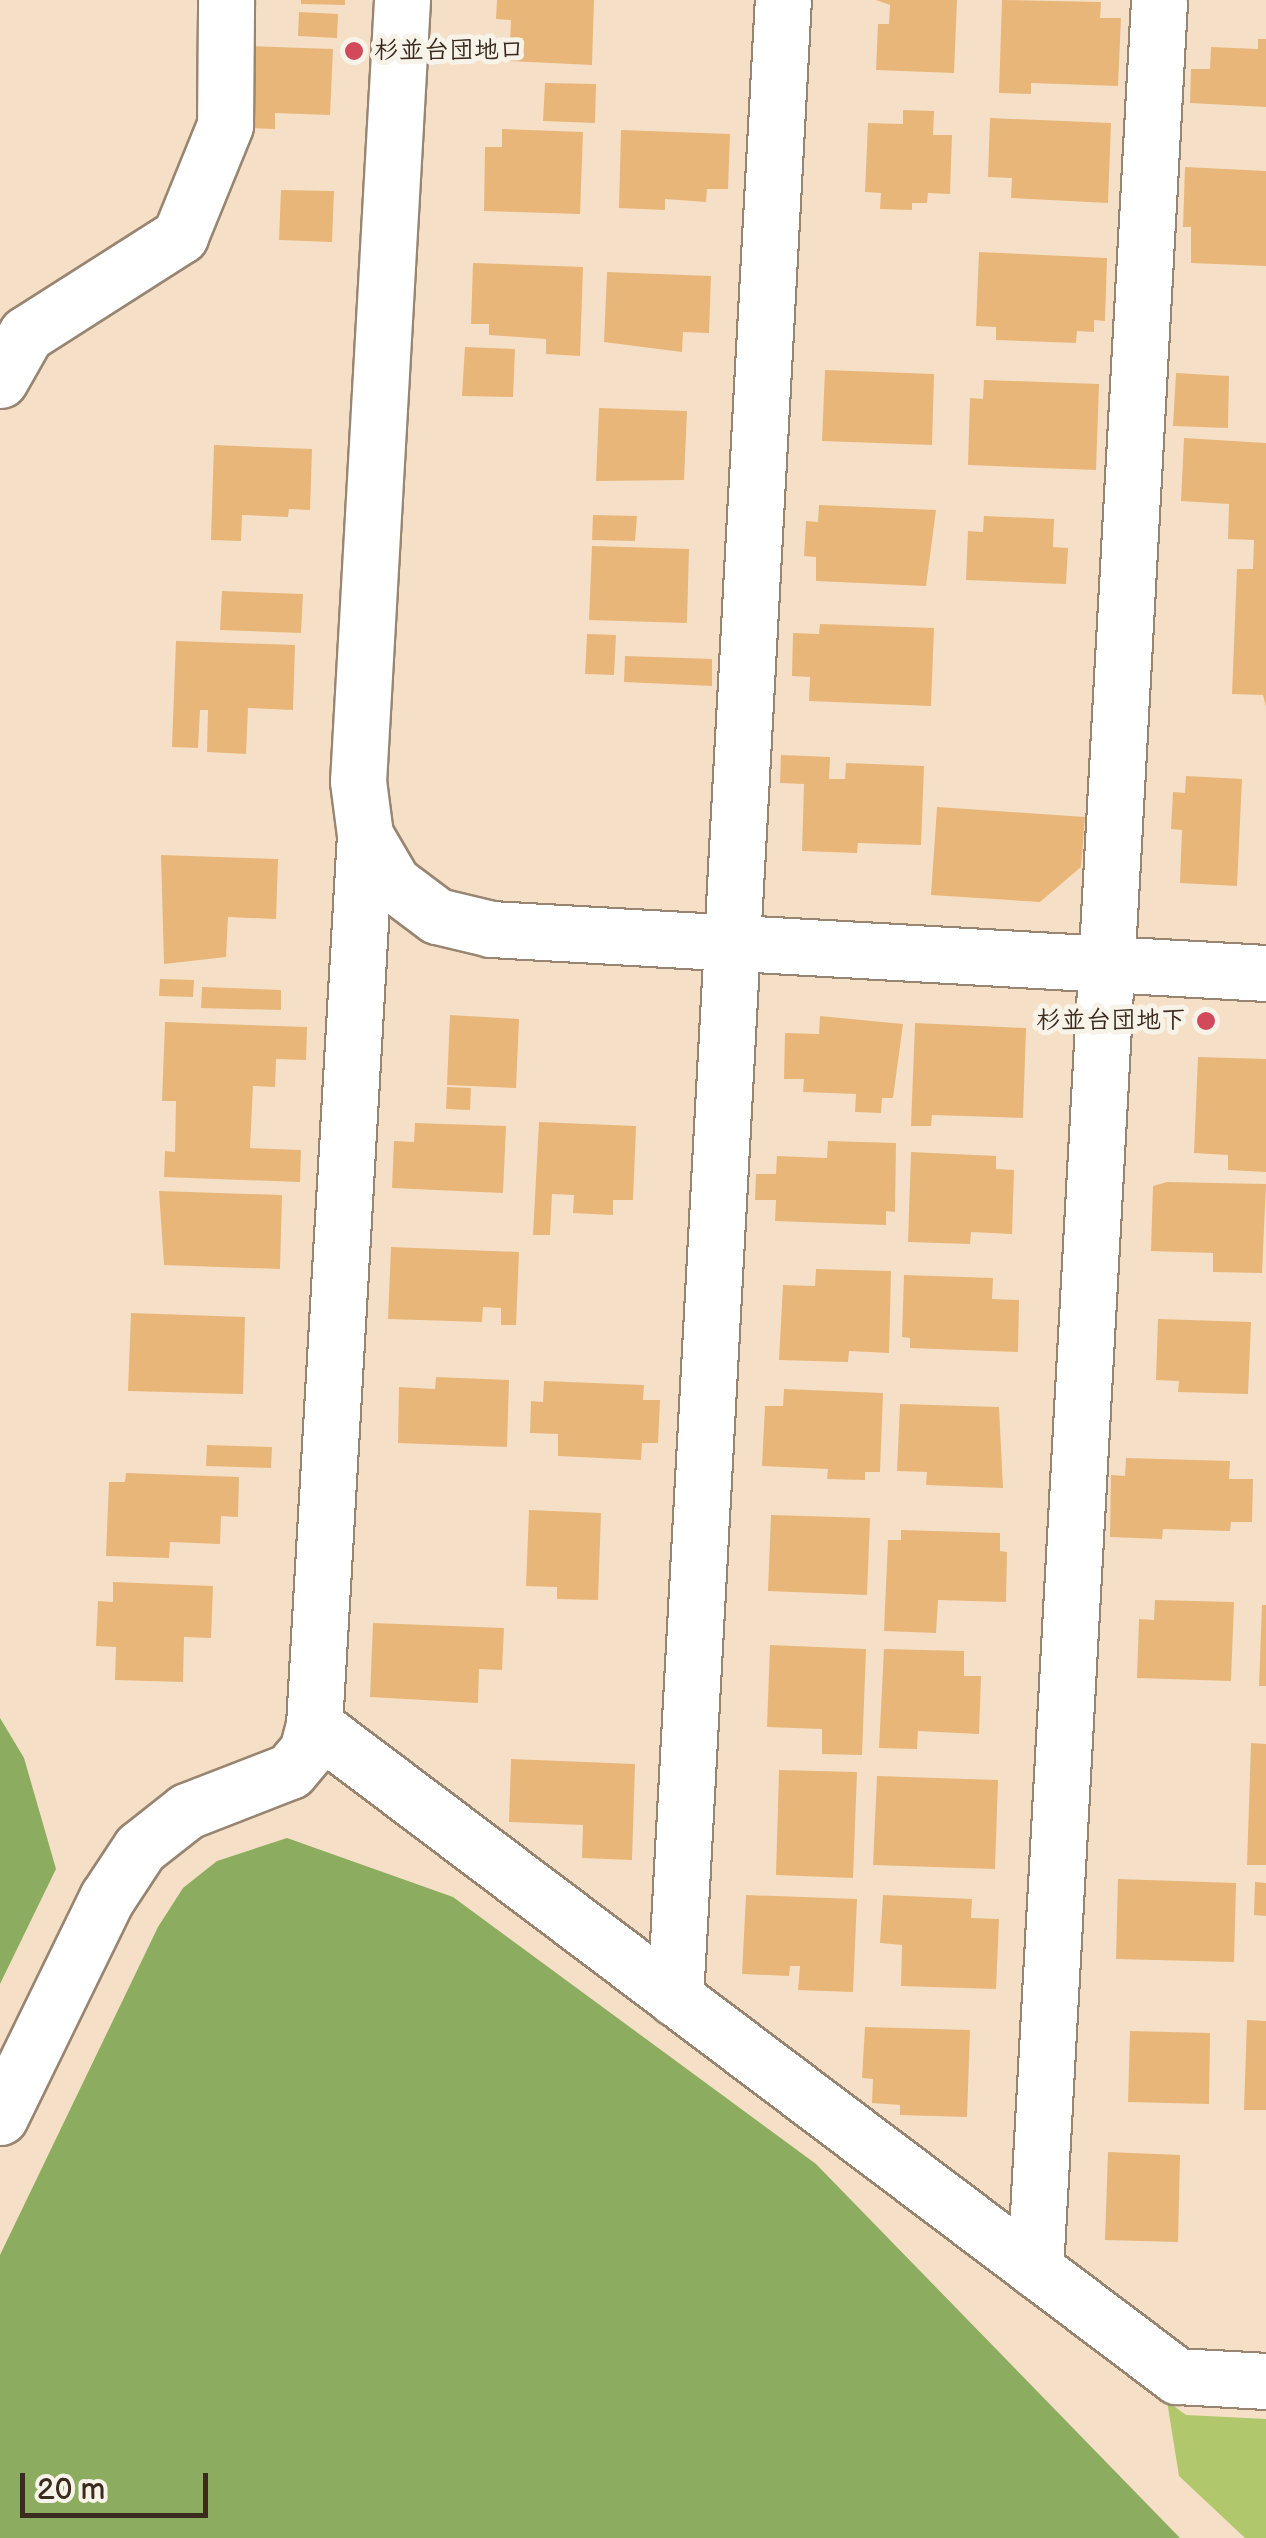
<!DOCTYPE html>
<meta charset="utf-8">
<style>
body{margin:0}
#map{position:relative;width:1266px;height:2538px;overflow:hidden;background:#f5e0c7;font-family:"Balsamiq Sans","Klee One",sans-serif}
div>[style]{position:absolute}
.green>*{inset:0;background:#b0c76c}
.forest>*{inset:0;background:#8cac60}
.building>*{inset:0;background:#e9b67a}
.roads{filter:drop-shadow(2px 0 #988572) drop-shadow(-2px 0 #988572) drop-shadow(0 2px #988572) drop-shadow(0 -2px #988572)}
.minor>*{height:55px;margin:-27.5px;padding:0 27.5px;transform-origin:27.5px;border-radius:27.5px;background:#fff}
.dots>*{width:28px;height:28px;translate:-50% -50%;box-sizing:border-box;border:5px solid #f7f3e8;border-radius:50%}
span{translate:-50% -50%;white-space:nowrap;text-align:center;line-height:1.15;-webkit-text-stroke:10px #f7f3e8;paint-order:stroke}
.poi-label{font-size:25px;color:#3b2a1e;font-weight:700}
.left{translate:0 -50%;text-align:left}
.right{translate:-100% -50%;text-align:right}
.scale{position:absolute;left:20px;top:2473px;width:188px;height:45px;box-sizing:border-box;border:5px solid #3b2a1e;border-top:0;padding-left:12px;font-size:30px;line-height:35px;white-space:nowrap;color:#3b2a1e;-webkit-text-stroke:8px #f7f3e8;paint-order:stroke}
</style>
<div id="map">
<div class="green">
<i style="clip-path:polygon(1167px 2401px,1186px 2415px,1266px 2419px,1266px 2538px,1245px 2538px,1179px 2476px)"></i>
</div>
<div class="forest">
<i style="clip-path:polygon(0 1718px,24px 1758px,56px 1869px,0 1984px)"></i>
<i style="clip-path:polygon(287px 1838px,453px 1897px,816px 2164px,1180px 2538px,0 2538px,0 2255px,158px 1927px,183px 1888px,217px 1861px)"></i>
</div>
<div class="building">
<i style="clip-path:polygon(301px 0,345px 0,345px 5px,301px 4px)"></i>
<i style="clip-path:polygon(497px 0,594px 0,592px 65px,509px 61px,511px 20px,496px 19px)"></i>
<i style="clip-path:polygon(876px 0,957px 0,954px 73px,876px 70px,878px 24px,889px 24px,890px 5px)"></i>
<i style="clip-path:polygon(1002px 0,1101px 2px,1100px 18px,1121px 18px,1118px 86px,1031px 83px,1031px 94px,999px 93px)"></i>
<i style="clip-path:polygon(299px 12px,338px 14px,337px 38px,298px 36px)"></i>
<i style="clip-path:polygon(1258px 39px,1266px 39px,1266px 107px,1190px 103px,1191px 69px,1210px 69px,1211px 47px,1258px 49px)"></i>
<i style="clip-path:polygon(250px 46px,333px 49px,330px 115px,275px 113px,275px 129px,247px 128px)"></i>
<i style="clip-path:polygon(545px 83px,596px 84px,595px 123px,543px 121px)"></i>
<i style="clip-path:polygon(903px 110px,934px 111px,933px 135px,952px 135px,950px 194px,928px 193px,927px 203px,912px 203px,912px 210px,880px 209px,881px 193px,865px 192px,868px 123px,903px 124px)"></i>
<i style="clip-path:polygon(990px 118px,1111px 123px,1108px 203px,1011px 198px,1012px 178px,988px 177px)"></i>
<i style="clip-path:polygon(502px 129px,583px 132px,580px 214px,484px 211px,485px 147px,502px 147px)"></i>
<i style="clip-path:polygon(621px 130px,730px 134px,728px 189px,707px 189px,706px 202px,665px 199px,665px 210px,619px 208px)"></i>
<i style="clip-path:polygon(1185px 167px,1266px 171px,1266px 266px,1191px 263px,1191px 227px,1183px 227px)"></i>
<i style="clip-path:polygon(281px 190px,334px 191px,332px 242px,279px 240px)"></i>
<i style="clip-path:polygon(979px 252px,1107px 258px,1105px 321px,1094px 320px,1094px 332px,1077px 331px,1076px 343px,996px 340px,996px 327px,976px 326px)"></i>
<i style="clip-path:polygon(473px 263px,583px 267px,580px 356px,546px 354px,546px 339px,489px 335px,489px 324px,471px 324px)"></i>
<i style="clip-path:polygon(607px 272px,711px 276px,709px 333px,683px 332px,682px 352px,604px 342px)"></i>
<i style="clip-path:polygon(465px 347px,515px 349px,513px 397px,462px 396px)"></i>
<i style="clip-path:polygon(825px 370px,934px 374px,932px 445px,822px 441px)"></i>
<i style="clip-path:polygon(1176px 373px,1229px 376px,1228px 428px,1173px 426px)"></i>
<i style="clip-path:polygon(984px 380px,1099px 384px,1096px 470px,968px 465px,970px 398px,983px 399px)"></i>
<i style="clip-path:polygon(599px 408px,687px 411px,684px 480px,596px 481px)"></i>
<i style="clip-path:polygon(1184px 438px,1266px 443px,1266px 707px,1263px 695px,1232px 694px,1237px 569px,1253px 569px,1254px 540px,1228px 539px,1229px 504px,1181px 501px)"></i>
<i style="clip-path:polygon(214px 445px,312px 449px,310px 510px,289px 509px,288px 517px,242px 515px,241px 541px,211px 540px)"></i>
<i style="clip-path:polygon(819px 505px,936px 510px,926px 586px,816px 581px,816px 557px,804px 556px,806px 521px,818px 522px)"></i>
<i style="clip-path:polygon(593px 515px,637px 516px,635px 541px,592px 540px)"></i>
<i style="clip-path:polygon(984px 516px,1054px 519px,1053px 547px,1068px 548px,1066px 584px,966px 580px,968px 531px,983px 532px)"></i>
<i style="clip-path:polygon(592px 546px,689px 549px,687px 623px,589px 620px)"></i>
<i style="clip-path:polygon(222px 591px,303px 594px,301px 633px,220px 630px)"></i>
<i style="clip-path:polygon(820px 624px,934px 628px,931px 706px,809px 701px,810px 677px,792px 676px,793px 633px,819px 634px)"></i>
<i style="clip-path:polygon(587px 634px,616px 635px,614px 675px,585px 674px)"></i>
<i style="clip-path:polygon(176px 641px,295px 645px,293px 710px,248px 708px,246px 754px,207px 752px,208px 710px,200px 710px,198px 748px,172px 747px)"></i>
<i style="clip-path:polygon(625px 656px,712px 659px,712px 686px,624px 682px)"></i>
<i style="clip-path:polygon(781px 755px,830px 757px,829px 779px,845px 779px,846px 763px,924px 766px,921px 845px,858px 843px,857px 853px,802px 851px,804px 784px,780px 783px)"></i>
<i style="clip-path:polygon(1186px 776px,1242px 779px,1237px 886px,1180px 883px,1182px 830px,1171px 829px,1173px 792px,1185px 793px)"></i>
<i style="clip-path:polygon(937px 807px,1085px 817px,1081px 867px,1040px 902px,931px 895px)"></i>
<i style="clip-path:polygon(161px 855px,278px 859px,276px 919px,228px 917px,226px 957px,164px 964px)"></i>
<i style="clip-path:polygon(160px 979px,194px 980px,193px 997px,159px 996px)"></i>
<i style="clip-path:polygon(202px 987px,281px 990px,281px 1010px,201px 1008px)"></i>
<i style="clip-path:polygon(450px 1015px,519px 1019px,516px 1088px,447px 1085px)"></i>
<i style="clip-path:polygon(820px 1016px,903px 1024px,893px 1098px,882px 1098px,881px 1113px,855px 1112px,856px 1094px,803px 1092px,804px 1079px,784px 1079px,785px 1033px,819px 1034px)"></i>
<i style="clip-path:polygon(165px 1022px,307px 1027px,306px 1060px,276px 1059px,275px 1087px,253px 1086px,250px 1148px,301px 1150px,300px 1182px,164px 1177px,165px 1151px,175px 1152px,176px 1101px,162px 1101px)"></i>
<i style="clip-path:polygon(915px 1023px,1026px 1028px,1023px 1118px,932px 1115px,931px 1126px,911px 1126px)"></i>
<i style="clip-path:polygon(1198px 1057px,1266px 1059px,1266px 1172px,1228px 1170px,1228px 1155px,1194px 1153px)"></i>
<i style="clip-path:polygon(447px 1087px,471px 1088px,470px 1110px,446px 1109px)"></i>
<i style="clip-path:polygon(539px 1122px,636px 1126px,633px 1200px,613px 1200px,613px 1215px,573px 1213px,574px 1195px,552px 1194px,550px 1235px,533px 1235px)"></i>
<i style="clip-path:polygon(415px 1123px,506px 1126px,503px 1193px,392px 1188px,394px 1141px,414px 1142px)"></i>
<i style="clip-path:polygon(828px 1141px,896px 1143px,895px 1212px,886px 1211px,886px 1225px,775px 1221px,776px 1200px,755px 1200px,756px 1174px,776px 1174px,777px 1156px,827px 1158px)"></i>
<i style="clip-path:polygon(911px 1152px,996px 1156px,996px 1169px,1014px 1170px,1012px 1234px,971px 1232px,970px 1244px,908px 1242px)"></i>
<i style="clip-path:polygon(1167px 1182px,1266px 1184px,1262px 1273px,1213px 1272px,1213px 1253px,1151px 1251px,1153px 1186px)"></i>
<i style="clip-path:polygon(159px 1191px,282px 1195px,280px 1269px,164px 1265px)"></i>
<i style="clip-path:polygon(391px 1247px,519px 1252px,516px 1325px,501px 1325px,501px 1308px,483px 1307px,482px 1322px,388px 1319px)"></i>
<i style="clip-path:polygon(816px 1269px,891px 1271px,889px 1353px,849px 1351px,848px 1362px,779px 1360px,783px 1285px,815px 1286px)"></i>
<i style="clip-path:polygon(904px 1275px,993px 1278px,992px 1299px,1019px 1300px,1018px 1352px,910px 1348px,910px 1338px,902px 1337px)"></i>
<i style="clip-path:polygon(131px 1313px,245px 1317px,243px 1394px,128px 1391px)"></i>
<i style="clip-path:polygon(1158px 1319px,1251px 1322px,1248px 1394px,1178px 1392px,1179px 1381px,1156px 1380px)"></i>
<i style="clip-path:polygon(436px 1377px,509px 1380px,507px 1447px,398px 1443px,399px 1387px,435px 1389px)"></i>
<i style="clip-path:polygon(544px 1381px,644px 1385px,643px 1400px,660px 1400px,658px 1443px,642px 1443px,641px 1460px,558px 1456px,558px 1434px,530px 1433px,531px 1401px,543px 1402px)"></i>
<i style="clip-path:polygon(784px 1389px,883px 1393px,880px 1472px,865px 1472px,865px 1480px,827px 1479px,828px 1469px,762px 1466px,765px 1406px,783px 1406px)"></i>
<i style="clip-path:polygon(900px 1404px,999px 1407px,1003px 1488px,926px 1485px,927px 1472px,897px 1471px)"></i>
<i style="clip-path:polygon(207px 1445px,272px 1447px,271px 1468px,206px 1466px)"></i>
<i style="clip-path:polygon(1126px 1458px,1230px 1461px,1229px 1479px,1253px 1479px,1252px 1522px,1231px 1522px,1230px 1531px,1163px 1529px,1162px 1539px,1110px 1537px,1111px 1475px,1125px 1476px)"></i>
<i style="clip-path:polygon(126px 1473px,239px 1477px,238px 1517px,221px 1516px,220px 1544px,170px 1542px,169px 1558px,106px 1556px,109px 1482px,125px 1482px)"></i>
<i style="clip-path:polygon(529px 1510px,601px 1513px,598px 1600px,557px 1599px,557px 1587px,526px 1586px)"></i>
<i style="clip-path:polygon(771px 1515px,870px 1518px,867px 1595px,768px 1591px)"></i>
<i style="clip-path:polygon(901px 1530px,1000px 1533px,1000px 1551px,1007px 1552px,1006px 1602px,938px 1600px,936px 1633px,884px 1631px,888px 1540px,901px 1540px)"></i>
<i style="clip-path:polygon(113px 1582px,213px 1586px,211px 1638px,184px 1637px,183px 1682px,115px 1680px,116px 1647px,96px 1646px,98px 1601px,113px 1602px)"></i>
<i style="clip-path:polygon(1155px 1600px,1234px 1602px,1231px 1681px,1137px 1678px,1139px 1619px,1154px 1620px)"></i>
<i style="clip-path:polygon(1262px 1605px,1266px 1605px,1266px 1686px,1259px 1686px)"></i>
<i style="clip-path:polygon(373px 1623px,504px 1628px,502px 1670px,479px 1669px,478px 1703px,370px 1697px)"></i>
<i style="clip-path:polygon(770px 1645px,866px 1649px,862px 1755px,822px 1754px,822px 1729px,767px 1727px)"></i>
<i style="clip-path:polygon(884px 1649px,964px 1651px,964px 1676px,981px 1676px,979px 1734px,918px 1731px,917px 1749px,879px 1748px)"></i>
<i style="clip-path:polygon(1251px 1743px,1266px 1744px,1266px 1865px,1247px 1865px)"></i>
<i style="clip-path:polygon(511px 1759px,635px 1764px,632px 1860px,582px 1858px,583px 1825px,509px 1822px)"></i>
<i style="clip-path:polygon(779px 1770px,857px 1772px,853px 1878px,776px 1875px)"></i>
<i style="clip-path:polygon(877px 1776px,998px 1780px,995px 1869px,873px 1865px)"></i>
<i style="clip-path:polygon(1118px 1879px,1236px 1883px,1234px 1962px,1116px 1959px)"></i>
<i style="clip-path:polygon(1255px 1882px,1266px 1883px,1266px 1916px,1254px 1915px)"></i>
<i style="clip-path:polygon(746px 1895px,857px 1899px,853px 1992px,798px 1990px,800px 1966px,790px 1966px,789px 1976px,742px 1974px)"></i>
<i style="clip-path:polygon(883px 1895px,972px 1899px,971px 1918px,999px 1919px,996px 1989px,901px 1986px,902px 1945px,880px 1943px)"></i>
<i style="clip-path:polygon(1247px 2020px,1266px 2021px,1266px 2110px,1244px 2110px)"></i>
<i style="clip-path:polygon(865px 2027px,970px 2030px,967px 2117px,900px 2115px,900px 2105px,872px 2103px,873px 2079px,862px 2078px)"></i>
<i style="clip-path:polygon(1130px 2031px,1210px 2033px,1209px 2104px,1128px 2102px)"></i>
<i style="clip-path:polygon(1108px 2152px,1180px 2155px,1178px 2242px,1105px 2240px)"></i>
</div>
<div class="roads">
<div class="minor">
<i style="left:402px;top:0;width:782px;rotate:93.22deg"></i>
<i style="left:358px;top:781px;width:54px;rotate:82.6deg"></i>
<i style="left:365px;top:835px;width:56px;rotate:59.7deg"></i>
<i style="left:393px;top:883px;width:55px;rotate:36.9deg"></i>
<i style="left:437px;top:916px;width:56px;rotate:13.5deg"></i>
<i style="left:491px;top:929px;width:776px;rotate:3.25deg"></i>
<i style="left:0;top:380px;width:53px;rotate:-60.5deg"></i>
<i style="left:26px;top:334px;width:183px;rotate:-32.5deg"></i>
<i style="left:180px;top:236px;width:120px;rotate:-67.9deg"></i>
<i style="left:225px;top:125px;width:125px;rotate:-89.5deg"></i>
<i style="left:365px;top:835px;width:891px;rotate:93.28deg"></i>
<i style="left:314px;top:1725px;width:1081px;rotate:37.03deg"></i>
<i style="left:1177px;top:2376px;width:89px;rotate:3.2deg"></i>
<i style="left:675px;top:1998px;width:2001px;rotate:-86.91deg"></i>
<i style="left:0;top:2117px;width:244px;rotate:-64deg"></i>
<i style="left:107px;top:1898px;width:60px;rotate:-56.6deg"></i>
<i style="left:140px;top:1848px;width:60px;rotate:-38.2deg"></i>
<i style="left:187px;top:1811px;width:110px;rotate:-21.2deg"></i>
<i style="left:290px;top:1771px;width:26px;rotate:-50deg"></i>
<i style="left:307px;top:1751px;width:27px;rotate:-75deg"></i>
<i style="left:1035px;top:2269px;width:2272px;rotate:-86.87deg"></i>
</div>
</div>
<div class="dots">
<i style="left:354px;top:51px;background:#d1495b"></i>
<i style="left:1206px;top:1021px;background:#d1495b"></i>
</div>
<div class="poi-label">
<span class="left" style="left:374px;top:51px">杉並台団地口</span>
<span class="right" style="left:1186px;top:1021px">杉並台団地下</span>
</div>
<div class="scale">20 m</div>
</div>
